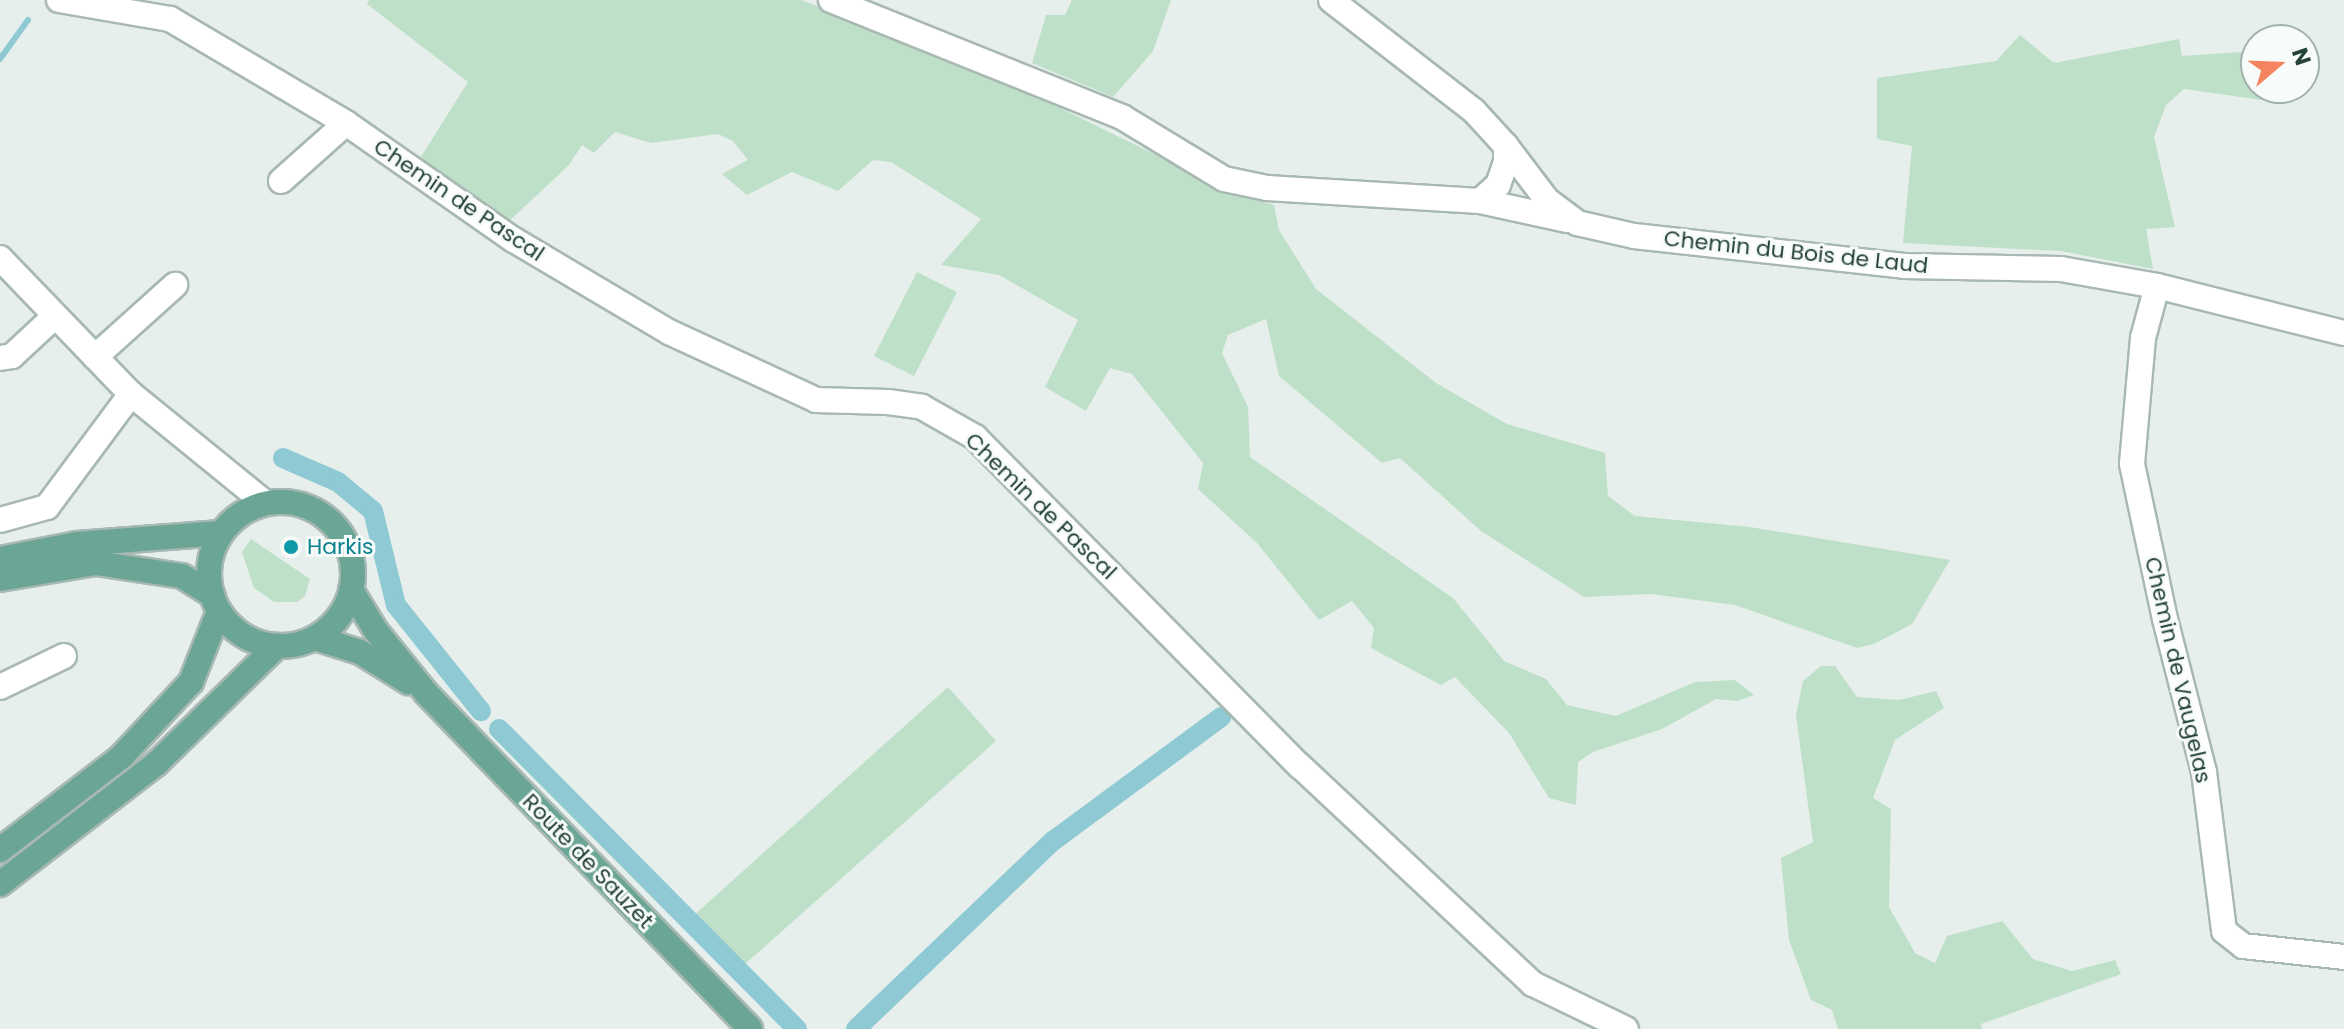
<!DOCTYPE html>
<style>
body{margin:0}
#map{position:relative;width:2344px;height:1029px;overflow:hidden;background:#e6efeb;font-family:Poppins,sans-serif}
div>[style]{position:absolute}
.green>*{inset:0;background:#bfe0c8}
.stream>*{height:6px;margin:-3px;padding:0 3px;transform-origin:3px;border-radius:3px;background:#8ec9d4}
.canal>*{height:20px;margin:-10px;padding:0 10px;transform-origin:10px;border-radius:10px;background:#8ec9d4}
.roads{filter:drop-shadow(2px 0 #a8b8b2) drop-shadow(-2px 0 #a8b8b2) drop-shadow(0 2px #a8b8b2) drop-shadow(0 -2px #a8b8b2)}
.minor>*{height:24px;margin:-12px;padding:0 12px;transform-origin:12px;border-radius:12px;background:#fff}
.major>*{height:24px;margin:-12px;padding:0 12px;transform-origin:12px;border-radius:12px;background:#6aa596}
.major>.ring{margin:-12px;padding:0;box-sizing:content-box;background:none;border:24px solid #6aa596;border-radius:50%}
.dots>*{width:22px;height:22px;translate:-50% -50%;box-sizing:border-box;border:4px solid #f7fbf9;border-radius:50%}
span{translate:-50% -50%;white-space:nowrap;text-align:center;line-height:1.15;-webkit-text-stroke:6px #f7fbf9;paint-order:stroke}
.street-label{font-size:22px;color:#24423a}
.culture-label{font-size:22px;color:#0d838f}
.left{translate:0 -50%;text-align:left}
.north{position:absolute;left:2240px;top:24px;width:80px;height:80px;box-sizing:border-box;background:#f7fbf9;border:2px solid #a3b1ad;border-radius:50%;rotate:71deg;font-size:22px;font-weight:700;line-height:32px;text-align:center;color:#24423a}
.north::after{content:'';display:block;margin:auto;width:28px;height:36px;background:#f4845f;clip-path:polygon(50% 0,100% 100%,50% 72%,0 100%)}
</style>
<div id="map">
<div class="green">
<i style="clip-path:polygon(369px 0,801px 0,962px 60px,1234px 193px,1274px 205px,1279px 230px,1316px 289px,1436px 383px,1507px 424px,1605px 453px,1608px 496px,1635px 516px,1750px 527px,1950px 560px,1912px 624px,1874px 644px,1857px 648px,1735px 605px,1651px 594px,1584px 597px,1481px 531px,1400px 458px,1382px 463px,1279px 376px,1266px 319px,1228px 335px,1222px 353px,1248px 407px,1250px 457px,1453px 598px,1504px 661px,1546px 679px,1567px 705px,1616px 716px,1695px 682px,1735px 680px,1754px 695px,1738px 701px,1716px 699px,1662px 729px,1593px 752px,1578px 762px,1576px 805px,1549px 798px,1509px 733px,1455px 677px,1441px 685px,1371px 648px,1374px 628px,1352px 601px,1319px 620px,1257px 543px,1198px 489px,1203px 463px,1132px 374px,1110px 368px,1086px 411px,1045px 387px,1078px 320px,999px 275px,941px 265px,981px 219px,891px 162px,873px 160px,838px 191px,792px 172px,747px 195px,722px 174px,748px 160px,733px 141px,718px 134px,651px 143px,615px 132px,594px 153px,582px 145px,569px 165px,506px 224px,419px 160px,468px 82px,367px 4px)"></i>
<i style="clip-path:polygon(1072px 0,1171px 0,1153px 51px,1113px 97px,1032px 63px,1046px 15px,1065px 15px)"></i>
<i style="clip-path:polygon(2020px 35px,2054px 63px,2179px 39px,2182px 56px,2256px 51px,2256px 88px,2274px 88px,2269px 101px,2184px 89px,2166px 105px,2154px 137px,2175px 227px,2146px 229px,2153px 269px,2061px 251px,1903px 243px,1912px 146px,1877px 139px,1877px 78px,1996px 61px)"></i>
<i style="clip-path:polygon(917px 272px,957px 292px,914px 376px,874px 356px)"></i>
<i style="clip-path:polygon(251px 539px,310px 579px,305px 596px,297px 602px,274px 602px,254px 588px,242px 552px)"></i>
<i style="clip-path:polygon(1821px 666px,1835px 666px,1857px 697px,1899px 700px,1936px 691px,1944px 708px,1895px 740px,1873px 798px,1891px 809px,1889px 907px,1915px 953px,1935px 963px,1947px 936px,2002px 921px,2033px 959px,2072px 971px,2115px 960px,2121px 974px,1981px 1024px,1982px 1029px,1838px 1029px,1832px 1010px,1811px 1000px,1789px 940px,1781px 858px,1813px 842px,1796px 715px,1803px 681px)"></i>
<i style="clip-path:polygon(948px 687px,996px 741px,744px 965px,692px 917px)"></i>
</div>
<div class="stream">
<i style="left:0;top:59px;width:48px;rotate:-54.3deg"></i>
</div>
<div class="canal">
<i style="left:283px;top:458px;width:60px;rotate:23.6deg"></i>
<i style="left:338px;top:482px;width:45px;rotate:39.6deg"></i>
<i style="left:373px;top:511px;width:97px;rotate:76.3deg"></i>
<i style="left:396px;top:605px;width:136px;rotate:51.3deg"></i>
<i style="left:499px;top:729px;width:423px;rotate:45.2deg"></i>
<i style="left:856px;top:1029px;width:272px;rotate:-43.7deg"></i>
<i style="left:1053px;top:841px;width:209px;rotate:-36.4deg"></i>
</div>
<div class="roads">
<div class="minor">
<i style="left:59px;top:0;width:113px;rotate:9.7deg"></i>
<i style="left:170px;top:19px;width:204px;rotate:30.6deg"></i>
<i style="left:346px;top:123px;width:205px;rotate:34.9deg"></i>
<i style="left:514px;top:240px;width:180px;rotate:30.7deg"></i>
<i style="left:669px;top:332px;width:162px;rotate:24.8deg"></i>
<i style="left:816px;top:400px;width:72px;rotate:1.6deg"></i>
<i style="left:888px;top:402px;width:34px;rotate:8deg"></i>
<i style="left:922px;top:407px;width:61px;rotate:29.5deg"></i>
<i style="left:975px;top:437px;width:462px;rotate:45.4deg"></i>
<i style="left:1300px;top:766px;width:319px;rotate:43.1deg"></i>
<i style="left:1533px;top:984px;width:103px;rotate:25.8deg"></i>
<i style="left:831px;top:0;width:314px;rotate:21.9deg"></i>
<i style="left:1122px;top:117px;width:119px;rotate:31.3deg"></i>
<i style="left:1224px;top:179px;width:44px;rotate:11.8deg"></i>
<i style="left:1267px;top:188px;width:213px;rotate:3.5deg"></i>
<i style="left:1480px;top:201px;width:24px;rotate:-42deg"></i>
<i style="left:1498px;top:185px;width:24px;rotate:-71deg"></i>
<i style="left:1506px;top:162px;width:16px;rotate:-90deg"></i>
<i style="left:1331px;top:0;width:181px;rotate:37.8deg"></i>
<i style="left:1474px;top:111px;width:47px;rotate:47.6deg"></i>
<i style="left:1506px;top:146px;width:68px;rotate:52.8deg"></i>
<i style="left:1547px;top:200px;width:38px;rotate:37deg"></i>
<i style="left:1577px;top:223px;width:58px;rotate:12.8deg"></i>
<i style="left:1634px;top:236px;width:272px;rotate:6.3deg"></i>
<i style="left:1904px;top:266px;width:157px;rotate:1.1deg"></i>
<i style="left:2061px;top:269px;width:97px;rotate:10deg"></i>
<i style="left:2157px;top:286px;width:193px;rotate:14.1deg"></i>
<i style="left:281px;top:181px;width:87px;rotate:-41.7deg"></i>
<i style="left:1480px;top:201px;width:89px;rotate:12.3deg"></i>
<i style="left:0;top:258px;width:189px;rotate:46.1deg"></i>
<i style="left:131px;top:394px;width:173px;rotate:39.1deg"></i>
<i style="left:2157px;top:286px;width:54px;rotate:105.1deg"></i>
<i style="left:2143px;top:338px;width:126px;rotate:95deg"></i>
<i style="left:2132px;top:464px;width:158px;rotate:78deg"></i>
<i style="left:2165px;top:619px;width:158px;rotate:75.7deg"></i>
<i style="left:2204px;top:772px;width:160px;rotate:82.8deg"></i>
<i style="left:2224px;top:931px;width:24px;rotate:38deg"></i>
<i style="left:2243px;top:946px;width:102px;rotate:6.2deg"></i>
<i style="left:95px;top:357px;width:108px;rotate:-42deg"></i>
<i style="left:0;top:358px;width:12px;rotate:-9deg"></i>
<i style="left:12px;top:356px;width:59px;rotate:-42.9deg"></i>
<i style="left:0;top:520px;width:49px;rotate:-15.5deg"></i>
<i style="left:47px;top:507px;width:141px;rotate:-53.4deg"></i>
<i style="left:0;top:687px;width:71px;rotate:-25.8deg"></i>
</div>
<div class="major">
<i class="ring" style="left:209px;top:502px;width:120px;height:120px"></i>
<i style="left:0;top:559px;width:78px;rotate:-11deg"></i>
<i style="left:77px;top:544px;width:144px;rotate:-4.4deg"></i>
<i style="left:0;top:579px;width:97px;rotate:-9.5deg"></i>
<i style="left:96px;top:563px;width:87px;rotate:8.6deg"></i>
<i style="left:182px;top:576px;width:36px;rotate:32deg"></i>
<i style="left:351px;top:590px;width:48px;rotate:58.6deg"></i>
<i style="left:376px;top:631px;width:81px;rotate:51deg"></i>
<i style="left:427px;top:694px;width:465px;rotate:46deg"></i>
<i style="left:315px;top:638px;width:47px;rotate:17.3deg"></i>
<i style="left:360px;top:652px;width:57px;rotate:32deg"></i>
<i style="left:0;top:850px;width:153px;rotate:-37.5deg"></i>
<i style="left:121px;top:757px;width:103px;rotate:-47deg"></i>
<i style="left:191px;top:682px;width:76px;rotate:-68.5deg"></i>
<i style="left:0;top:884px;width:197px;rotate:-37.6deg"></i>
<i style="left:156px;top:764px;width:169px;rotate:-44.3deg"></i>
</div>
</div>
<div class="dots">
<i style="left:291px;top:547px;background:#0f9aa8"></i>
</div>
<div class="street-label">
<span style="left:459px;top:200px;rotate:34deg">Chemin de Pascal</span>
<span style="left:1796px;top:252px;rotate:6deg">Chemin du Bois de Laud</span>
<span style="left:1041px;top:506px;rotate:44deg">Chemin de Pascal</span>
<span style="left:2178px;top:670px;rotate:77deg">Chemin de Vaugelas</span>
<span style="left:588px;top:861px;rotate:46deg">Route de Sauzet</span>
</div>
<div class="culture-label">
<span class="left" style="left:307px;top:547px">Harkis</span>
</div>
<div class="north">N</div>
</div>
